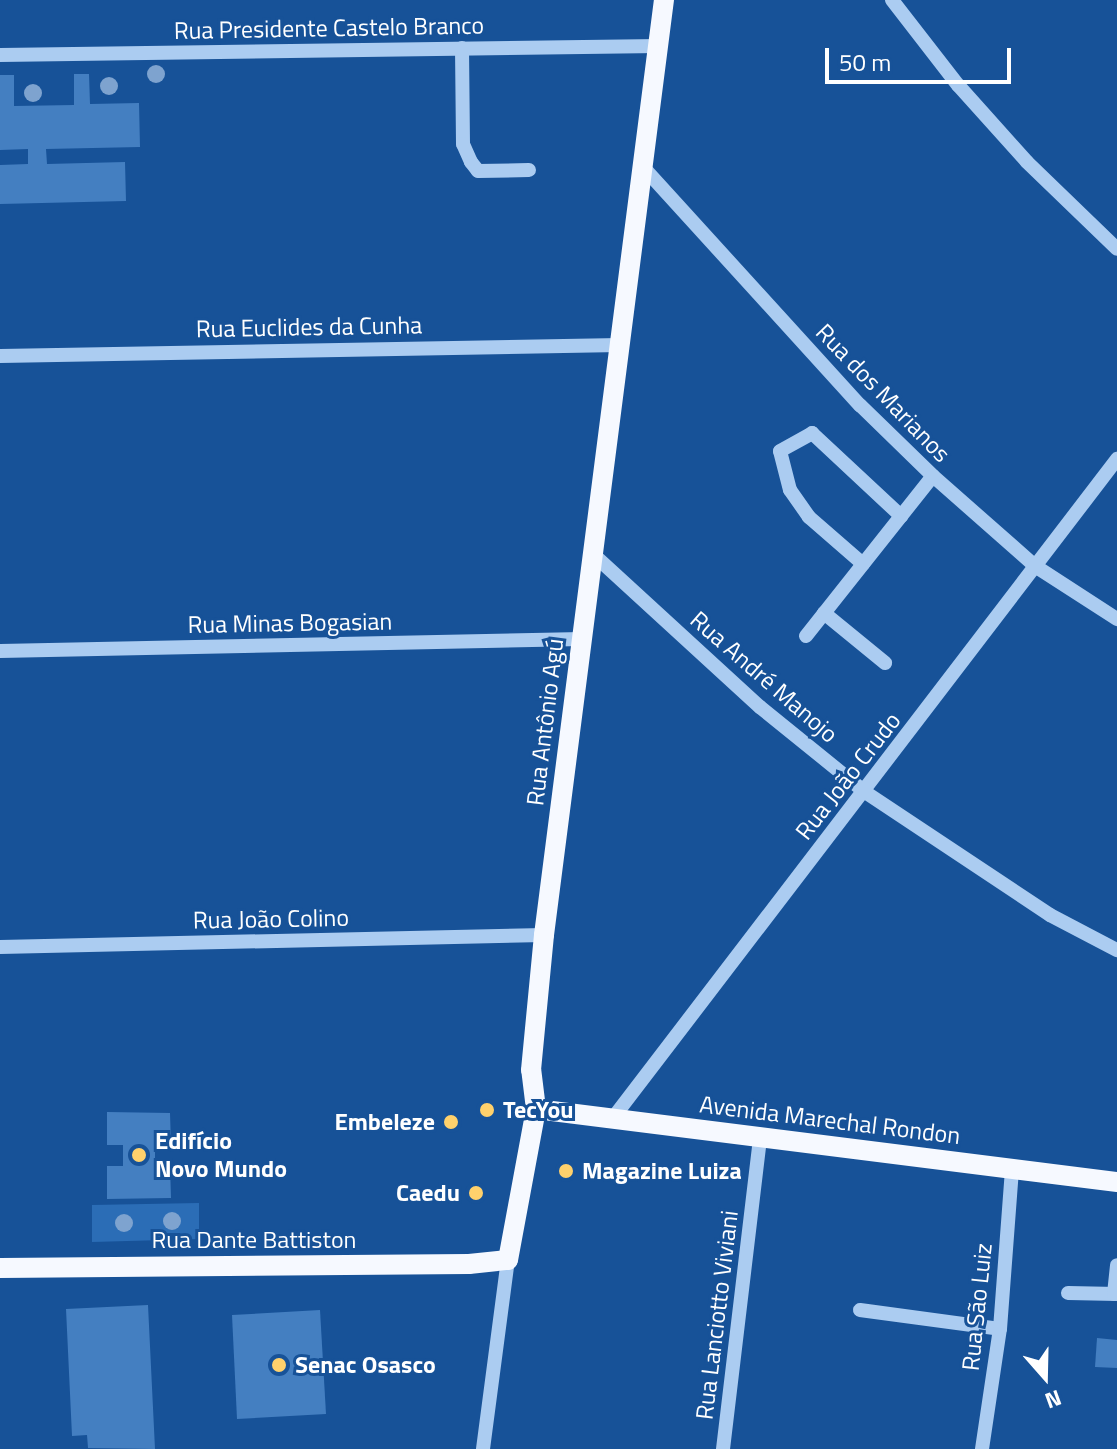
<!DOCTYPE html>
<meta charset="utf-8">
<style>
body{margin:0}
#map{position:relative;width:1117px;height:1449px;overflow:hidden;background:#175298;font-family:"Titillium Web",sans-serif}
div>[style]{position:absolute}
.green>*{inset:0;background:#2b6db6}
.building>*{inset:0;background:#447fc1}
.minor>*{height:14px;margin:-7px;padding:0 7px;transform-origin:7px;border-radius:7px;background:#abccf1}
.major>*{height:20px;margin:-10px;padding:0 10px;transform-origin:10px;border-radius:10px;background:#f6f9ff}
.trees>*{width:18px;height:18px;margin:-9px;border-radius:50%;background:#7ea3cf}
.dots>*{width:22px;height:22px;translate:-50% -50%;box-sizing:border-box;border:4px solid #175298;border-radius:50%}
span{translate:-50% -50%;white-space:nowrap;text-align:center;line-height:1.15;-webkit-text-stroke:6px #175298;paint-order:stroke}
.street-label{font-size:24px;color:#fff}
.poi-label{font-size:24px;color:#fff;font-weight:700}
.left{translate:0 -50%;text-align:left}
.right{translate:-100% -50%;text-align:right}
.north{position:absolute;left:1005px;top:1337px;width:80px;height:80px;-webkit-text-stroke:6px #175298;paint-order:stroke;rotate:160deg;font-size:22px;font-weight:700;line-height:32px;text-align:center;color:#fff}
.north::after{content:'';display:block;margin:auto;width:28px;height:36px;background:#fff;clip-path:polygon(50% 0,100% 100%,50% 72%,0 100%)}
.scale{position:absolute;left:825px;top:48px;width:186px;height:36px;box-sizing:border-box;border:4px solid #fff;border-top:0;padding-left:10px;font-size:24px;line-height:28px;white-space:nowrap;color:#fff;-webkit-text-stroke:6px #175298;paint-order:stroke}
</style>
<div id="map">
<div class="green">
<i style="clip-path:polygon(199px 1203px,199px 1239px,92px 1242px,92px 1205px)"></i>
</div>
<div class="building">
<i style="clip-path:polygon(74px 74px,89px 74px,90px 104px,139px 103px,140px 147px,46px 149px,47px 164px,125px 162px,126px 201px,0 204px,0 165px,28px 164px,28px 149px,0 150px,0 75px,14px 75px,14px 106px,74px 105px)"></i>
<i style="clip-path:polygon(107px 1112px,170px 1113px,171px 1145px,155px 1145px,155px 1166px,170px 1166px,171px 1198px,107px 1199px,107px 1166px,123px 1166px,123px 1145px,107px 1145px)"></i>
<i style="clip-path:polygon(148px 1305px,155px 1449px,88px 1448px,87px 1435px,72px 1436px,66px 1309px)"></i>
<i style="clip-path:polygon(320px 1310px,326px 1414px,237px 1419px,232px 1315px)"></i>
<i style="clip-path:polygon(1097px 1338px,1117px 1340px,1117px 1368px,1095px 1367px)"></i>
</div>
<div class="minor">
<i style="left:892px;top:0;width:108px;rotate:52.2deg"></i>
<i style="left:958px;top:85px;width:103px;rotate:48.1deg"></i>
<i style="left:1027px;top:162px;width:125px;rotate:44deg"></i>
<i style="left:462px;top:48px;width:96px;rotate:89.4deg"></i>
<i style="left:463px;top:144px;width:20px;rotate:66deg"></i>
<i style="left:471px;top:162px;width:11px;rotate:52deg"></i>
<i style="left:478px;top:171px;width:51px;rotate:-1.1deg"></i>
<i style="left:0;top:55px;width:659px;rotate:-0.78deg"></i>
<i style="left:644px;top:168px;width:321px;rotate:47.7deg"></i>
<i style="left:860px;top:405px;width:102px;rotate:44.2deg"></i>
<i style="left:933px;top:476px;width:136px;rotate:41.4deg"></i>
<i style="left:1035px;top:566px;width:98px;rotate:32.9deg"></i>
<i style="left:0;top:356px;width:620px;rotate:-1.02deg"></i>
<i style="left:594px;top:555px;width:225px;rotate:42.5deg"></i>
<i style="left:760px;top:707px;width:135px;rotate:39deg"></i>
<i style="left:865px;top:792px;width:222px;rotate:33.6deg"></i>
<i style="left:1050px;top:915px;width:76px;rotate:27.6deg"></i>
<i style="left:863px;top:564px;width:72px;rotate:-139deg"></i>
<i style="left:809px;top:517px;width:33px;rotate:-125deg"></i>
<i style="left:790px;top:490px;width:40px;rotate:-104.4deg"></i>
<i style="left:780px;top:451px;width:37px;rotate:-29deg"></i>
<i style="left:812px;top:433px;width:122px;rotate:43deg"></i>
<i style="left:824px;top:613px;width:79px;rotate:39.3deg"></i>
<i style="left:806px;top:636px;width:204px;rotate:-51.6deg"></i>
<i style="left:0;top:651px;width:582px;rotate:-1.18deg"></i>
<i style="left:0;top:947px;width:544px;rotate:-1.26deg"></i>
<i style="left:613px;top:1118px;width:830px;rotate:-52.59deg"></i>
<i style="left:1068px;top:1293px;width:49px;rotate:1.2deg"></i>
<i style="left:1114px;top:1294px;width:29px;rotate:-84deg"></i>
<i style="left:860px;top:1310px;width:141px;rotate:7.7deg"></i>
<i style="left:483px;top:1449px;width:191px;rotate:-82.5deg"></i>
<i style="left:723px;top:1449px;width:313px;rotate:-83.2deg"></i>
<i style="left:982px;top:1449px;width:121px;rotate:-81.5deg"></i>
<i style="left:1000px;top:1329px;width:161px;rotate:-85.7deg"></i>
</div>
<div class="major">
<i style="left:536px;top:1109px;width:586px;rotate:7.16deg"></i>
<i style="left:0;top:1268px;width:469px;rotate:-0.5deg"></i>
<i style="left:469px;top:1264px;width:39px;rotate:-6deg"></i>
<i style="left:508px;top:1260px;width:154px;rotate:-79.5deg"></i>
<i style="left:536px;top:1109px;width:39px;rotate:-97deg"></i>
<i style="left:531px;top:1070px;width:136px;rotate:-84.5deg"></i>
<i style="left:544px;top:935px;width:943px;rotate:-82.69deg"></i>
</div>
<div class="trees">
<i style="left:156px;top:74px"></i>
<i style="left:109px;top:86px"></i>
<i style="left:33px;top:93px"></i>
<i style="left:172px;top:1221px"></i>
<i style="left:124px;top:1223px"></i>
</div>
<div class="dots">
<i style="left:487px;top:1110px;background:#ffd16c"></i>
<i style="left:451px;top:1122px;background:#ffd16c"></i>
<i style="left:139px;top:1155px;background:#ffd16c"></i>
<i style="left:566px;top:1171px;background:#ffd16c"></i>
<i style="left:476px;top:1193px;background:#ffd16c"></i>
<i style="left:279px;top:1365px;background:#ffd16c"></i>
</div>
<div class="street-label">
<span style="left:329px;top:28px;rotate:-1deg">Rua Presidente Castelo Branco</span>
<span style="left:309px;top:327px;rotate:-1deg">Rua Euclides da Cunha</span>
<span style="left:883px;top:393px;rotate:46deg">Rua dos Marianos</span>
<span style="left:290px;top:623px;rotate:-1deg">Rua Minas Bogasian</span>
<span style="left:764px;top:677px;rotate:41deg">Rua André Manojo</span>
<span style="left:545px;top:722px;rotate:-83deg">Rua Antônio Agú</span>
<span style="left:848px;top:776px;rotate:-52deg">Rua João Crudo</span>
<span style="left:271px;top:919px;rotate:-1deg">Rua João Colino</span>
<span style="left:830px;top:1120px;rotate:7deg">Avenida Marechal Rondon</span>
<span style="left:254px;top:1240px">Rua Dante Battiston</span>
<span style="left:977px;top:1307px;rotate:-84deg">Rua São Luiz</span>
<span style="left:717px;top:1315px;rotate:-83deg">Rua Lanciotto Viviani</span>
</div>
<div class="poi-label">
<span class="left" style="left:503px;top:1110px">TecYou</span>
<span class="right" style="left:435px;top:1122px">Embeleze</span>
<span class="left" style="left:155px;top:1155px">Edifício<br>Novo Mundo</span>
<span class="left" style="left:582px;top:1171px">Magazine Luiza</span>
<span class="right" style="left:460px;top:1193px">Caedu</span>
<span class="left" style="left:295px;top:1365px">Senac Osasco</span>
</div>
<div class="north">N</div>
<div class="scale">50 m</div>
</div>
